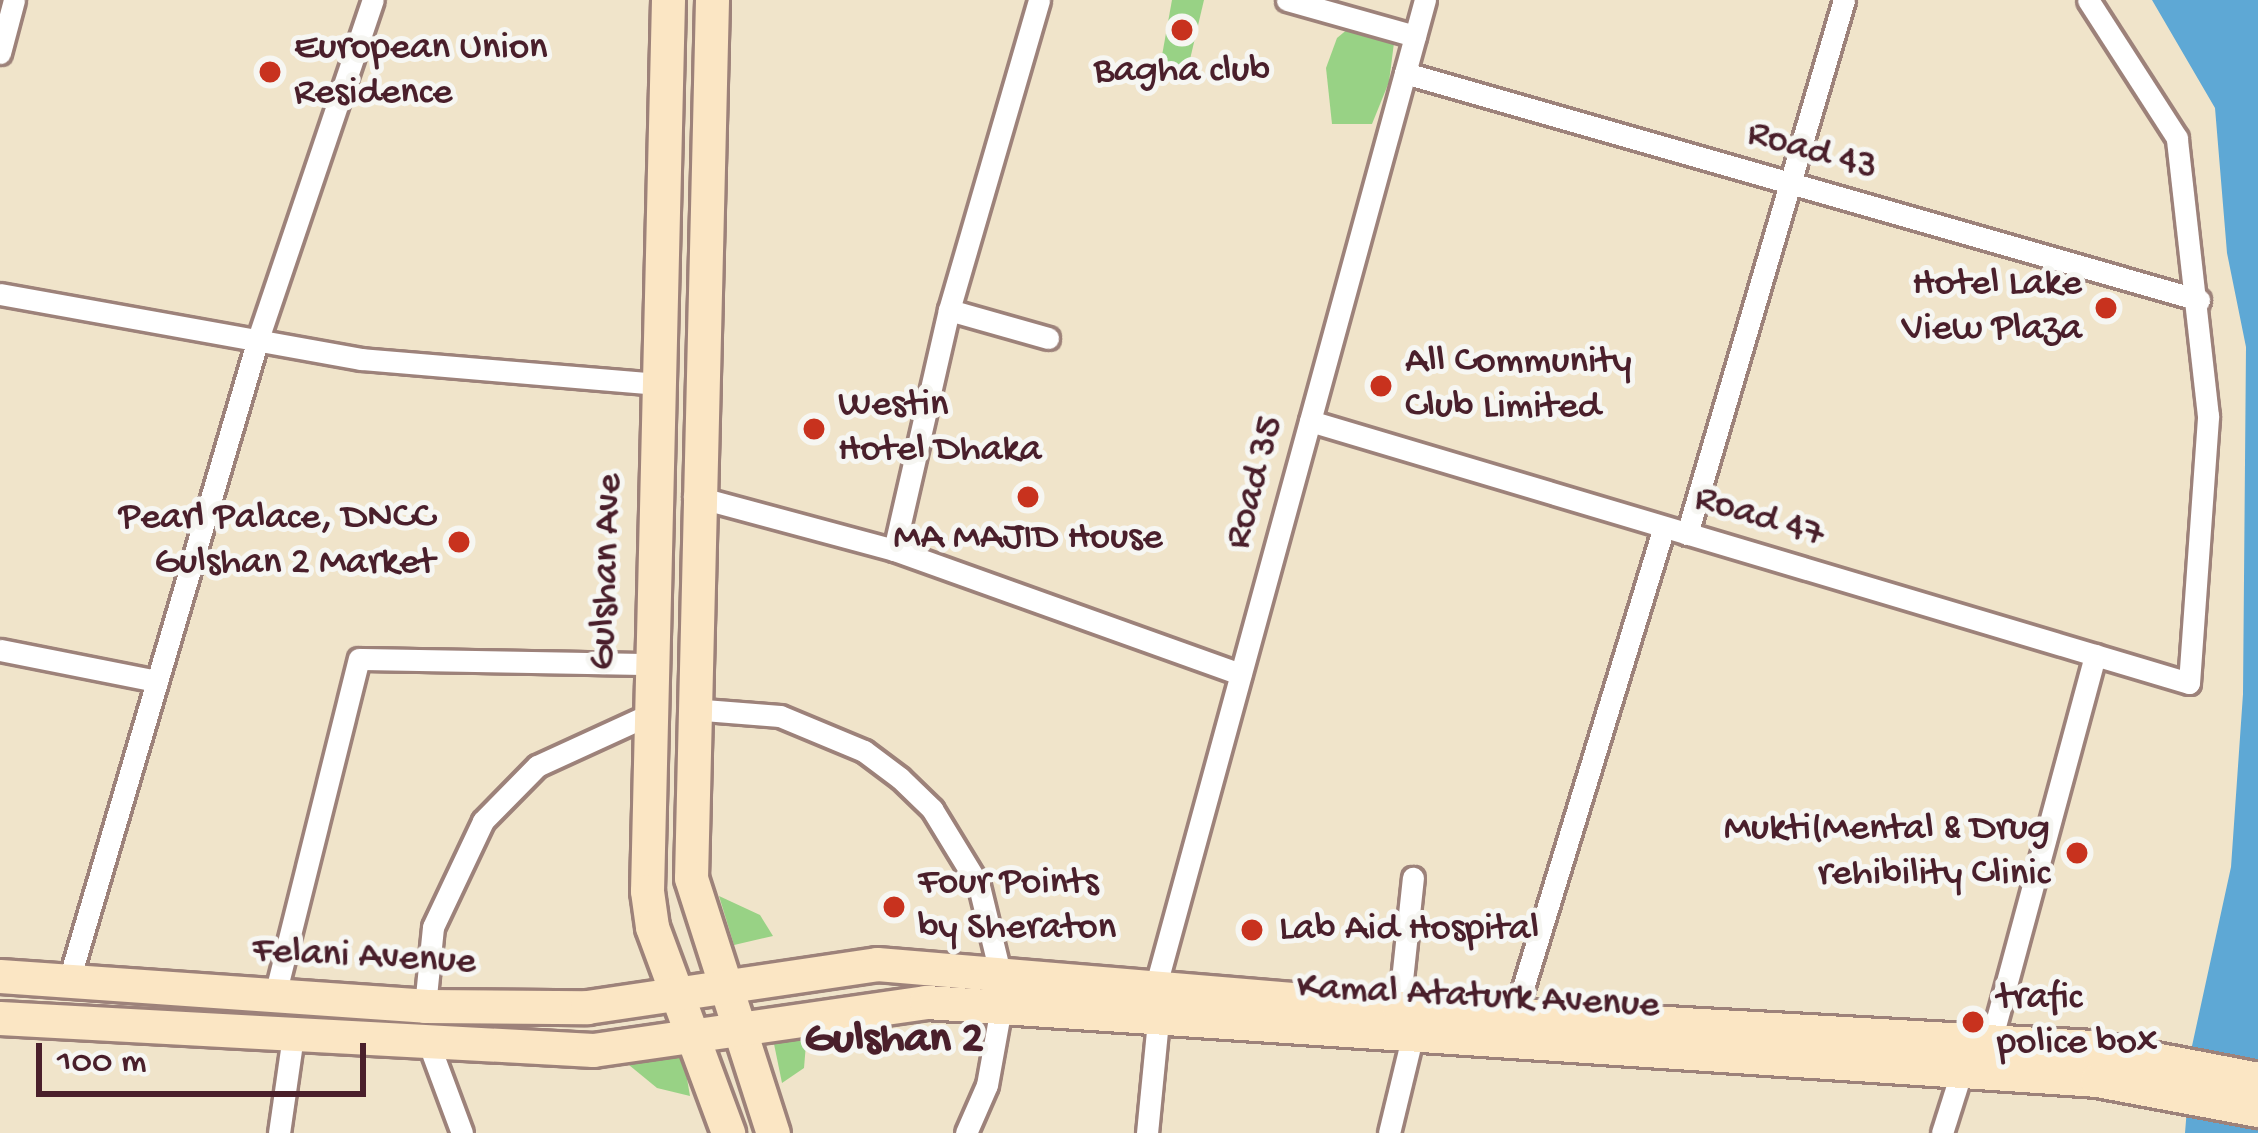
<!DOCTYPE html>
<style>
body{margin:0}
#map{position:relative;width:2258px;height:1133px;overflow:hidden;background:#f0e4ca;font-family:"Gochi Hand",sans-serif}
div>[style]{position:absolute}
.green>*{inset:0;background:#98d285}
.water>*{inset:0;background:#5ea8d5}
.roads{filter:drop-shadow(3px 0 #9d827a) drop-shadow(-3px 0 #9d827a) drop-shadow(0 3px #9d827a) drop-shadow(0 -3px #9d827a)}
.street>*{height:21px;margin:-10.5px;padding:0 10.5px;transform-origin:10.5px;border-radius:10.5px;background:#fff}
.secondary>*{height:33px;margin:-16.5px;padding:0 16.5px;transform-origin:16.5px;border-radius:16.5px;background:#fbe6c4}
.dots>*{width:33px;height:33px;translate:-50% -50%;box-sizing:border-box;border:6px solid #f6f6f2;border-radius:50%}
span{translate:-50% -50%;white-space:nowrap;text-align:center;line-height:1.15;-webkit-text-stroke:10px #f6f6f2;paint-order:stroke}
.poi-label{font-size:39px;color:#4a1f2b}
.left{translate:0 -50%;text-align:left}
.right{translate:-100% -50%;text-align:right}
.street-label{font-size:39px;color:#4a1f2b}
.quarter-label{font-size:45px;color:#4a1f2b;font-weight:700}
.scale{position:absolute;left:36px;top:1043px;width:330px;height:54px;box-sizing:border-box;border:6px solid #4a1f2b;border-top:0;padding-left:15px;font-size:36px;line-height:42px;white-space:nowrap;color:#4a1f2b;-webkit-text-stroke:9px #f6f6f2;paint-order:stroke}
</style>
<div id="map">
<div class="green">
<i style="clip-path:polygon(1172px 0,1204px 0,1187px 72px,1161px 61px)"></i>
<i style="clip-path:polygon(1355px 23px,1395px 35px,1389px 82px,1372px 124px,1332px 124px,1326px 68px,1337px 38px)"></i>
<i style="clip-path:polygon(719px 896px,760px 915px,773px 936px,734px 945px)"></i>
<i style="clip-path:polygon(807px 1032px,804px 1068px,782px 1083px,773px 1039px)"></i>
<i style="clip-path:polygon(683px 1055px,690px 1096px,657px 1088px,629px 1065px)"></i>
</div>
<div class="water">
<i style="clip-path:polygon(2152px 0,2258px 0,2258px 1133px,2185px 1133px,2192px 1046px,2231px 867px,2243px 694px,2246px 347px,2227px 253px,2215px 108px)"></i>
</div>
<div class="roads">
<div class="street">
<i style="left:1287px;top:0;width:133px;rotate:15.7deg"></i>
<i style="left:0;top:53px;width:55px;rotate:-75.2deg"></i>
<i style="left:1405px;top:73px;width:826px;rotate:15.95deg"></i>
<i style="left:0;top:294px;width:367px;rotate:10.2deg"></i>
<i style="left:361px;top:359px;width:297px;rotate:4.8deg"></i>
<i style="left:949px;top:310px;width:103px;rotate:15.8deg"></i>
<i style="left:1310px;top:421px;width:917px;rotate:16.6deg"></i>
<i style="left:2189px;top:683px;width:268px;rotate:-85.9deg"></i>
<i style="left:2208px;top:416px;width:280px;rotate:-96.4deg"></i>
<i style="left:2177px;top:138px;width:164px;rotate:-122.8deg"></i>
<i style="left:694px;top:496px;width:207px;rotate:15.1deg"></i>
<i style="left:894px;top:550px;width:368px;rotate:19.7deg"></i>
<i style="left:1687px;top:534px;width:557px;rotate:-73.62deg"></i>
<i style="left:894px;top:550px;width:246px;rotate:-77.1deg"></i>
<i style="left:949px;top:310px;width:323px;rotate:-73.8deg"></i>
<i style="left:0;top:650px;width:160px;rotate:11.2deg"></i>
<i style="left:691px;top:709px;width:89px;rotate:4.5deg"></i>
<i style="left:780px;top:716px;width:91px;rotate:22.6deg"></i>
<i style="left:864px;top:751px;width:45px;rotate:36.9deg"></i>
<i style="left:900px;top:778px;width:45px;rotate:44.1deg"></i>
<i style="left:932px;top:809px;width:90px;rotate:58.6deg"></i>
<i style="left:979px;top:886px;width:89px;rotate:76.4deg"></i>
<i style="left:69px;top:980px;width:668px;rotate:-73.57deg"></i>
<i style="left:258px;top:339px;width:358px;rotate:-71.3deg"></i>
<i style="left:1156px;top:985px;width:1021px;rotate:-74.73deg"></i>
<i style="left:275px;top:995px;width:346px;rotate:-76deg"></i>
<i style="left:359px;top:659px;width:288px;rotate:1deg"></i>
<i style="left:425px;top:1006px;width:79px;rotate:-84.2deg"></i>
<i style="left:433px;top:927px;width:117px;rotate:-64.7deg"></i>
<i style="left:483px;top:821px;width:77px;rotate:-45.5deg"></i>
<i style="left:537px;top:766px;width:120px;rotate:-24.6deg"></i>
<i style="left:1399px;top:1008px;width:131px;rotate:-83.9deg"></i>
<i style="left:1515px;top:1014px;width:509px;rotate:-72.99deg"></i>
<i style="left:1991px;top:1041px;width:400px;rotate:-74.9deg"></i>
<i style="left:430px;top:1047px;width:92px;rotate:69.6deg"></i>
<i style="left:279px;top:1133px;width:98px;rotate:-81.8deg"></i>
<i style="left:966px;top:1133px;width:52px;rotate:-66.4deg"></i>
<i style="left:987px;top:1085px;width:79px;rotate:-79.8deg"></i>
<i style="left:1147px;top:1133px;width:113px;rotate:-84.4deg"></i>
<i style="left:1389px;top:1133px;width:98px;rotate:-76.4deg"></i>
<i style="left:1942px;top:1133px;width:66px;rotate:-72.4deg"></i>
</div>
<div class="secondary">
<i style="left:668px;top:0;width:891px;rotate:91.35deg"></i>
<i style="left:647px;top:891px;width:36px;rotate:82deg"></i>
<i style="left:652px;top:927px;width:220px;rotate:69.7deg"></i>
<i style="left:712px;top:0;width:878px;rotate:91.37deg"></i>
<i style="left:691px;top:878px;width:268px;rotate:72.2deg"></i>
<i style="left:0;top:976px;width:426px;rotate:4deg"></i>
<i style="left:425px;top:1006px;width:162px;rotate:0.4deg"></i>
<i style="left:587px;top:1007px;width:293px;rotate:-8.4deg"></i>
<i style="left:877px;top:964px;width:524px;rotate:4.82deg"></i>
<i style="left:1399px;top:1008px;width:694px;rotate:3.22deg"></i>
<i style="left:2092px;top:1047px;width:169px;rotate:10.9deg"></i>
<i style="left:0;top:1018px;width:594px;rotate:3.09deg"></i>
<i style="left:593px;top:1050px;width:336px;rotate:-8.2deg"></i>
<i style="left:926px;top:1002px;width:1174px;rotate:3.81deg"></i>
<i style="left:2097px;top:1080px;width:164px;rotate:10.6deg"></i>
</div>
</div>
<div class="dots">
<i style="left:1182px;top:30px;background:#c8321e"></i>
<i style="left:270px;top:72px;background:#c8321e"></i>
<i style="left:2106px;top:308px;background:#c8321e"></i>
<i style="left:1381px;top:386px;background:#c8321e"></i>
<i style="left:814px;top:429px;background:#c8321e"></i>
<i style="left:1028px;top:497px;background:#c8321e"></i>
<i style="left:459px;top:542px;background:#c8321e"></i>
<i style="left:2077px;top:853px;background:#c8321e"></i>
<i style="left:894px;top:907px;background:#c8321e"></i>
<i style="left:1252px;top:930px;background:#c8321e"></i>
<i style="left:1973px;top:1022px;background:#c8321e"></i>
</div>
<div class="poi-label">
<span class="left" style="left:294px;top:72px">European Union<br>Residence</span>
<span style="left:1182px;top:72px">Bagha club</span>
<span class="right" style="left:2082px;top:308px">Hotel Lake<br>View Plaza</span>
<span class="left" style="left:1405px;top:386px">All Community<br>Club Limited</span>
<span class="left" style="left:838px;top:429px">Westin<br>Hotel Dhaka</span>
<span class="right" style="left:435px;top:542px">Pearl Palace, DNCC<br>Gulshan 2 Market</span>
<span style="left:1028px;top:539px">MA MAJID House</span>
<span class="right" style="left:2050px;top:853px">Mukti(Mental &amp; Drug<br>rehibility Clinic</span>
<span class="left" style="left:918px;top:907px">Four Points<br>by Sheraton</span>
<span class="left" style="left:1279px;top:930px">Lab Aid Hospital</span>
<span class="left" style="left:1997px;top:1022px">trafic<br>police box</span>
</div>
<div class="street-label">
<span style="left:1812px;top:152px;rotate:16deg">Road 43</span>
<span style="left:1256px;top:483px;rotate:-75deg">Road 35</span>
<span style="left:1759px;top:518px;rotate:17deg">Road 47</span>
<span style="left:608px;top:572px;rotate:-88deg">Gulshan Ave</span>
<span style="left:364px;top:958px;rotate:3deg">Felani Avenue</span>
<span style="left:1478px;top:998px;rotate:3deg">Kamal Ataturk Avenue</span>
</div>
<div class="quarter-label">
<span style="left:894px;top:1041px">Gulshan 2</span>
</div>
<div class="scale">100 m</div>
</div>
